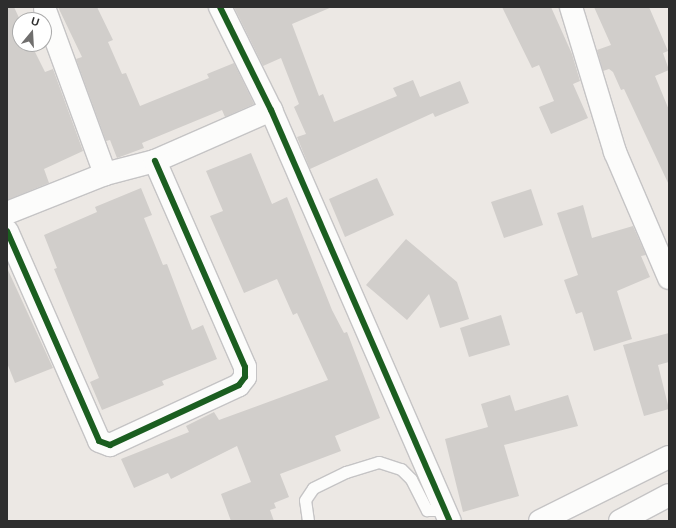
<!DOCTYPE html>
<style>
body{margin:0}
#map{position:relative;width:676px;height:528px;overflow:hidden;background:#ece8e4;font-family:Arial,sans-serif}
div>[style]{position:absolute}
.building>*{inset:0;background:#d1cecb}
.roads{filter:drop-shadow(1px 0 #c5c4c5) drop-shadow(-1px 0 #c5c4c5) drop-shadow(0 1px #c5c4c5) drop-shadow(0 -1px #c5c4c5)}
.lane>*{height:11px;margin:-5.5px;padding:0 5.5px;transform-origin:5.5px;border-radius:5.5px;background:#fcfcfb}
.street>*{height:22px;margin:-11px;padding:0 11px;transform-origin:11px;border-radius:11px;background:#fcfcfb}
.cycleway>*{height:6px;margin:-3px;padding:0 3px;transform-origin:3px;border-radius:3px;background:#1b5e20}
span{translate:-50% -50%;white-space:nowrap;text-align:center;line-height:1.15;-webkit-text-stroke:4px #fff;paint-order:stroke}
.frame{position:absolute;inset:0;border:8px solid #2e2e2e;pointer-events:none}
.north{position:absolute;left:12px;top:12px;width:40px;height:40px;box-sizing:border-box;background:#fff;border:1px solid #ababab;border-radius:50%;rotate:18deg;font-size:11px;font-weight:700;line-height:16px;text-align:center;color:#2e2e2e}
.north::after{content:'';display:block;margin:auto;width:14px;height:18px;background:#706f6e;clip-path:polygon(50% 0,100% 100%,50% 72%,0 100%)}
</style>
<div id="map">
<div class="building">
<i style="clip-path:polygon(7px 7px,14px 7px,20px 20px,20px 44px,31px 44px,45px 72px,53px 69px,83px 151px,44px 169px,49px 183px,7px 200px)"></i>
<i style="clip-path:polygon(58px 7px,97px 7px,113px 40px,108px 42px,122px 74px,126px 73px,140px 106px,209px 78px,207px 74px,234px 63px,254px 104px,225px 117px,222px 110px,142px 143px,144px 148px,117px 158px,110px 140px,106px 141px,76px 59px,82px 57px)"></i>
<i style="clip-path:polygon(234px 7px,332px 7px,292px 24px,319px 96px,323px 94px,334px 122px,397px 96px,393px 88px,413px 80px,420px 97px,460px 81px,469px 103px,435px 117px,433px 113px,310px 169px,297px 137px,306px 134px,294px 107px,299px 104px,281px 58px,263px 66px)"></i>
<i style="clip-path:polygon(502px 7px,551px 7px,572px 54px,580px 81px,573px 84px,588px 118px,551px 134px,539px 107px,554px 101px,539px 65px,532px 68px)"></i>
<i style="clip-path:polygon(594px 7px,649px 7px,668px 51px,663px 53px,669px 70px,655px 76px,669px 110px,669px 185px,624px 89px,621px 90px,613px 72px,609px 69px,603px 71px,597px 50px,611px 45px)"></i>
<i style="clip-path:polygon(251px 153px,272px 204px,287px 197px,332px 310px,344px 333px,347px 332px,380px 418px,335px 436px,341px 451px,280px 474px,289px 497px,274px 503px,276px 508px,270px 510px,274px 521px,231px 521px,221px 494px,251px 482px,237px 446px,171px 479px,168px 473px,134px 488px,121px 459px,189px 432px,186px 426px,214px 412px,219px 420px,328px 380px,297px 313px,293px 315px,277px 279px,244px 293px,210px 216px,223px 211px,206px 171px)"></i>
<i style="clip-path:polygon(377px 178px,394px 215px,345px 237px,329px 199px)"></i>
<i style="clip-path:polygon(141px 188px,152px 215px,144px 218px,163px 265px,167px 264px,192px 330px,203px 325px,217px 359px,162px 381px,164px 385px,102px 410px,90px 382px,99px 378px,54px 269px,57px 268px,44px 235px,97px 212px,95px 207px)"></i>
<i style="clip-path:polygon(531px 189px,543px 225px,504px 238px,491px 202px)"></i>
<i style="clip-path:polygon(583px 205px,592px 238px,633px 226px,646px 255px,641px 256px,650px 277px,617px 291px,632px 339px,594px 351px,582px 312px,576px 314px,564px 280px,578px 275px,557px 213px)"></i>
<i style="clip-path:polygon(406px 239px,457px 282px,469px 319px,440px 328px,429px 294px,407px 320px,366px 285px)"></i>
<i style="clip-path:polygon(7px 268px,53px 368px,15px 383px,7px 363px)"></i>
<i style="clip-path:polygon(501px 315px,510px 345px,469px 357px,460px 328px)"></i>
<i style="clip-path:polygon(669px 333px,669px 362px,658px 365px,669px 409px,644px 416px,623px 345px)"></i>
<i style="clip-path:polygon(510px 395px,515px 411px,568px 395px,578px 426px,504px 445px,519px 496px,463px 512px,445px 439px,488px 427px,481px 404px)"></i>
</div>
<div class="roads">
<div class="lane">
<i style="left:308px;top:521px;width:21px;rotate:-98deg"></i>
<i style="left:305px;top:500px;width:14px;rotate:-56deg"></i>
<i style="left:313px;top:488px;width:37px;rotate:-26deg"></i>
<i style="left:346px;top:472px;width:34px;rotate:-17deg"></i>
<i style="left:379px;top:462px;width:23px;rotate:18deg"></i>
<i style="left:401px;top:469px;width:14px;rotate:45deg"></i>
<i style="left:411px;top:479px;width:35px;rotate:63deg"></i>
<i style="left:427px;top:510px;width:19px"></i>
</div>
<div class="street">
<i style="left:220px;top:7px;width:115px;rotate:63.7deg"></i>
<i style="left:271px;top:110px;width:448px;rotate:66.5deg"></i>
<i style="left:571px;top:7px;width:152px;rotate:73.1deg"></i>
<i style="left:615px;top:152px;width:137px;rotate:66.8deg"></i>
<i style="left:45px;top:10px;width:175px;rotate:69.9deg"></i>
<i style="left:7px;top:213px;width:105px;rotate:-21.7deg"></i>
<i style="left:105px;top:174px;width:52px;rotate:-14.6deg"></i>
<i style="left:155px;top:161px;width:127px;rotate:-23.7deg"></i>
<i style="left:7px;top:231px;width:229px;rotate:66.3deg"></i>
<i style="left:99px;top:441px;width:12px;rotate:20deg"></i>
<i style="left:110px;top:445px;width:142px;rotate:-24.9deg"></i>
<i style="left:239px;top:385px;width:10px;rotate:-53deg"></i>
<i style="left:245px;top:377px;width:10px;rotate:-90deg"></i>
<i style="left:245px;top:367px;width:225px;rotate:-113.6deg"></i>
<i style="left:540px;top:521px;width:144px;rotate:-26.4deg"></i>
<i style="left:620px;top:521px;width:55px;rotate:-28deg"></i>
</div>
</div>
<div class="cycleway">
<i style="left:220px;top:7px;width:115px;rotate:63.7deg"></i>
<i style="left:271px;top:110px;width:448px;rotate:66.5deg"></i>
<i style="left:7px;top:231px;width:229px;rotate:66.3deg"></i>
<i style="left:99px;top:441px;width:12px;rotate:20deg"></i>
<i style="left:110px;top:445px;width:142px;rotate:-24.9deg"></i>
<i style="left:239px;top:385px;width:10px;rotate:-53deg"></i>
<i style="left:245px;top:377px;width:10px;rotate:-90deg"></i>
<i style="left:245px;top:367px;width:225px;rotate:-113.6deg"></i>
</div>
<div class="frame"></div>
<div class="north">U</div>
</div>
